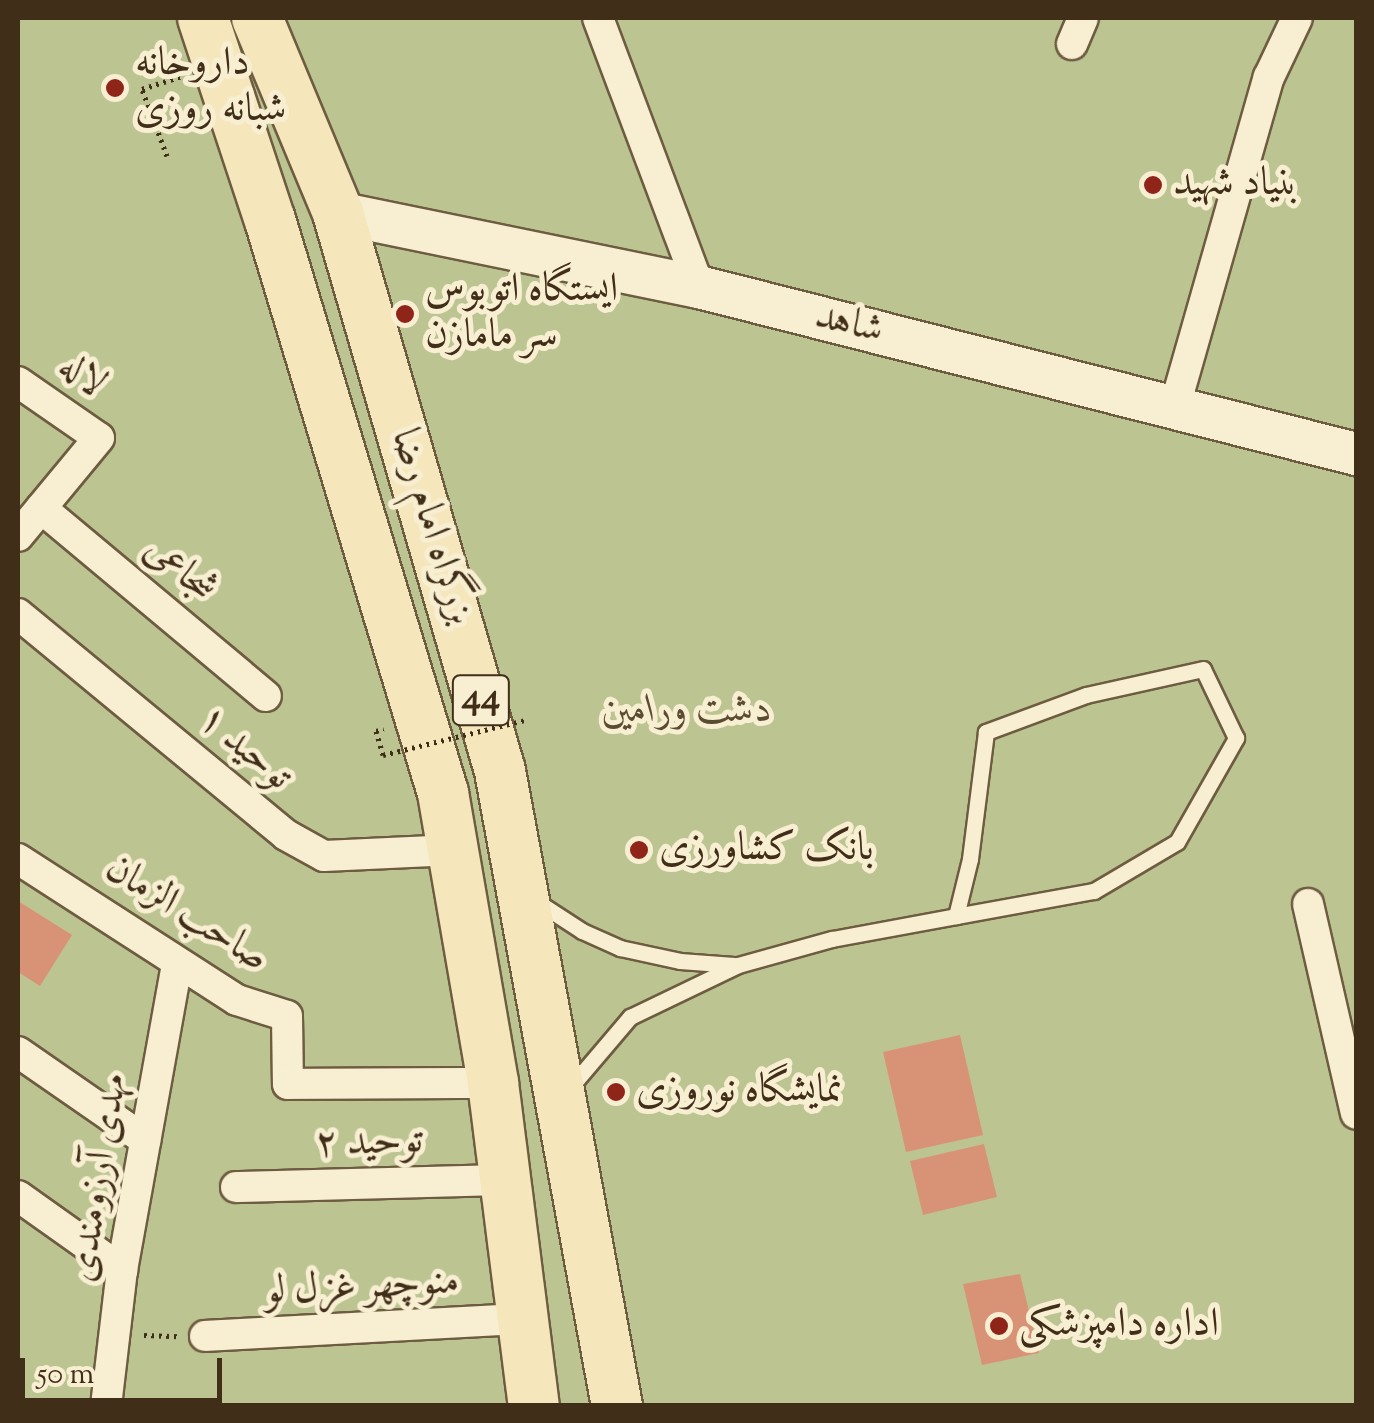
<!DOCTYPE html>
<meta charset="utf-8">
<style>
body{margin:0}
#map{position:relative;width:1374px;height:1423px;overflow:hidden;background:#f5e6bc;font-family:"Sorts Mill Goudy",Amiri,serif}
div>[style]{position:absolute}
.green>*{inset:0;background:#bcc591}
.building>*{inset:0;background:#d89377}
.path>*{height:5px;margin-top:-2.5px;transform-origin:0;background:repeating-linear-gradient(90deg,#412e18 0 2.5px,transparent 0 7.5px)}
.roads{filter:drop-shadow(2px 0 #6e5c41) drop-shadow(-2px 0 #6e5c41) drop-shadow(0 2px #6e5c41) drop-shadow(0 -2px #6e5c41)}
.service>*{height:15px;margin:-7.5px;padding:0 7.5px;transform-origin:7.5px;border-radius:7.5px;background:#f8efd3}
.minor>*{height:30px;margin:-15px;padding:0 15px;transform-origin:15px;border-radius:15px;background:#f8efd3}
.secondary>*{height:42px;margin:-21px;padding:0 21px;transform-origin:21px;border-radius:21px;background:#f8efd3}
.trunk>*{height:50px;margin:-25px;padding:0 25px;transform-origin:25px;border-radius:25px;background:#f5e6bc}
.path-bridge>*{height:5px;margin-top:-2.5px;transform-origin:0;background:repeating-linear-gradient(90deg,#412e18 0 2.5px,transparent 0 7.5px)}
.dots>*{width:28px;height:28px;translate:-50% -50%;box-sizing:border-box;border:5px solid #f8efd3;border-radius:50%}
span{translate:-50% -50%;white-space:nowrap;text-align:center;line-height:1.15;-webkit-text-stroke:10px #f8efd3;paint-order:stroke}
.shield-label span{padding:2px 8px;background:#f8efd3;border:2px solid;border-radius:8px;-webkit-text-stroke-width:0}
.shield-label{font-size:38px;color:#412e18;font-weight:700}
.poi-label{font-size:40px;color:#412e18}
.left{translate:0 -50%;text-align:left}
.street-label{font-size:40px;color:#412e18}
.park-label{font-size:40px;color:#5a4c30;font-style:italic}
.frame{position:absolute;inset:0;border:20px solid #412e18;pointer-events:none}
.scale{position:absolute;left:20px;top:1358px;width:202px;height:45px;box-sizing:border-box;border:5px solid #412e18;border-top:0;padding-left:12px;font-size:30px;line-height:35px;white-space:nowrap;color:#412e18;-webkit-text-stroke:8px #f8efd3;paint-order:stroke}
</style>
<div id="map">
<div class="green">
<i style="clip-path:polygon(18px 18px,1356px 18px,1356px 1405px,18px 1405px)"></i>
</div>
<div class="building">
<i style="clip-path:polygon(18px 901px,72px 935px,40px 986px,18px 972px)"></i>
<i style="clip-path:polygon(960px 1035px,983px 1135px,906px 1152px,883px 1052px)"></i>
<i style="clip-path:polygon(984px 1144px,997px 1197px,923px 1215px,910px 1161px)"></i>
<i style="clip-path:polygon(1020px 1274px,1039px 1353px,982px 1365px,963px 1284px)"></i>
</div>
<div class="path">
<i style="left:167px;top:156px;width:72px;rotate:-110.5deg"></i>
<i style="left:142px;top:89px;width:45px;rotate:-18deg"></i>
<i style="left:383px;top:755px;width:25px;rotate:-106deg"></i>
<i style="left:376px;top:731px;width:8px;rotate:-14deg"></i>
<i style="left:144px;top:1335px;width:34px;rotate:2deg"></i>
</div>
<div class="roads">
<div class="service">
<i style="left:536px;top:901px;width:55px;rotate:33.1deg"></i>
<i style="left:582px;top:931px;width:42px;rotate:24.1deg"></i>
<i style="left:620px;top:948px;width:61px;rotate:12.2deg"></i>
<i style="left:680px;top:961px;width:54px;rotate:4.2deg"></i>
<i style="left:568px;top:1090px;width:96px;rotate:-49.7deg"></i>
<i style="left:630px;top:1017px;width:120px;rotate:-25.7deg"></i>
<i style="left:738px;top:965px;width:98px;rotate:-15.5deg"></i>
<i style="left:832px;top:939px;width:126px;rotate:-10.5deg"></i>
<i style="left:956px;top:916px;width:140px;rotate:-10.3deg"></i>
<i style="left:1094px;top:891px;width:96px;rotate:-30.6deg"></i>
<i style="left:1177px;top:842px;width:120px;rotate:-60.4deg"></i>
<i style="left:1236px;top:738px;width:76px;rotate:-115.6deg"></i>
<i style="left:1203px;top:669px;width:120px;rotate:167.5deg"></i>
<i style="left:1086px;top:695px;width:107px;rotate:159.7deg"></i>
<i style="left:986px;top:732px;width:128px;rotate:97.2deg"></i>
<i style="left:970px;top:859px;width:59px;rotate:103.8deg"></i>
</div>
<div class="minor">
<i style="left:598px;top:18px;width:287px;rotate:69.4deg"></i>
<i style="left:1072px;top:44px;width:28px;rotate:-67deg"></i>
<i style="left:18px;top:382px;width:98px;rotate:34.7deg"></i>
<i style="left:99px;top:438px;width:127px;rotate:129.6deg"></i>
<i style="left:1175px;top:406px;width:342px;rotate:-74.1deg"></i>
<i style="left:1269px;top:77px;width:65px;rotate:-64.6deg"></i>
<i style="left:41px;top:508px;width:293px;rotate:39.9deg"></i>
<i style="left:18px;top:614px;width:347px;rotate:39.5deg"></i>
<i style="left:286px;top:835px;width:43px;rotate:28.9deg"></i>
<i style="left:324px;top:856px;width:130px;rotate:-2.6deg"></i>
<i style="left:18px;top:859px;width:260px;rotate:32.8deg"></i>
<i style="left:237px;top:1000px;width:52px;rotate:17.7deg"></i>
<i style="left:287px;top:1016px;width:68px;rotate:89.2deg"></i>
<i style="left:288px;top:1084px;width:205px;rotate:-0.3deg"></i>
<i style="left:1308px;top:904px;width:215px;rotate:77.1deg"></i>
<i style="left:18px;top:1052px;width:155px;rotate:34.7deg"></i>
<i style="left:236px;top:1187px;width:269px;rotate:-1.5deg"></i>
<i style="left:18px;top:1196px;width:128px;rotate:35.4deg"></i>
<i style="left:205px;top:1336px;width:318px;rotate:-3.1deg"></i>
<i style="left:106px;top:1406px;width:137px;rotate:-83.3deg"></i>
<i style="left:122px;top:1270px;width:311px;rotate:-79.8deg"></i>
</div>
<div class="secondary">
<i style="left:338px;top:213px;width:369px;rotate:11.6deg"></i>
<i style="left:699px;top:287px;width:678px;rotate:14.26deg"></i>
</div>
<div class="trunk">
<i style="left:203px;top:18px;width:213px;rotate:71.7deg"></i>
<i style="left:270px;top:220px;width:599px;rotate:73.2deg"></i>
<i style="left:443px;top:793px;width:294px;rotate:80.2deg"></i>
<i style="left:493px;top:1083px;width:326px;rotate:82.8deg"></i>
<i style="left:257px;top:18px;width:211px;rotate:67.4deg"></i>
<i style="left:338px;top:213px;width:581px;rotate:73.81deg"></i>
<i style="left:500px;top:771px;width:646px;rotate:79.56deg"></i>
</div>
</div>
<div class="path-bridge">
<i style="left:383px;top:755px;width:146px;rotate:-13.8deg"></i>
</div>
<div class="dots">
<i style="left:115px;top:88px;background:#8f2418"></i>
<i style="left:1153px;top:185px;background:#8f2418"></i>
<i style="left:405px;top:314px;background:#8f2418"></i>
<i style="left:639px;top:850px;background:#8f2418"></i>
<i style="left:616px;top:1092px;background:#8f2418"></i>
<i style="left:999px;top:1326px;background:#8f2418"></i>
</div>
<div class="shield-label">
<span style="left:481px;top:700px">44</span>
</div>
<div class="poi-label">
<span class="left" style="left:135px;top:88px">داروخانه<br>شبانه روزی</span>
<span class="left" style="left:1173px;top:185px">بنیاد شهید</span>
<span class="left" style="left:425px;top:314px">ایستگاه اتوبوس<br>سر مامازن</span>
<span class="left" style="left:659px;top:850px">بانک کشاورزی</span>
<span class="left" style="left:636px;top:1092px">نمایشگاه نوروزی</span>
<span class="left" style="left:1019px;top:1326px">اداره دامپزشکی</span>
</div>
<div class="street-label">
<span style="left:849px;top:325px;rotate:14deg">شاهد</span>
<span style="left:81px;top:377px;rotate:34deg">لاله</span>
<span style="left:431px;top:527px;rotate:73deg">بزرگراه امام رضا</span>
<span style="left:179px;top:571px;rotate:40deg">شجاعی</span>
<span style="left:244px;top:749px;rotate:40deg">توحید ۱</span>
<span style="left:186px;top:915px;rotate:32deg">صاحب الزمان</span>
<span style="left:369px;top:1144px;rotate:-2deg">توحید ۲</span>
<span style="left:100px;top:1178px;rotate:-81deg">مهدی آرزومندی</span>
<span style="left:362px;top:1288px;rotate:-3deg">منوچهر غزل لو</span>
</div>
<div class="park-label">
<span style="left:687px;top:712px">دشت ورامین</span>
</div>
<div class="frame"></div>
<div class="scale">50 m</div>
</div>
